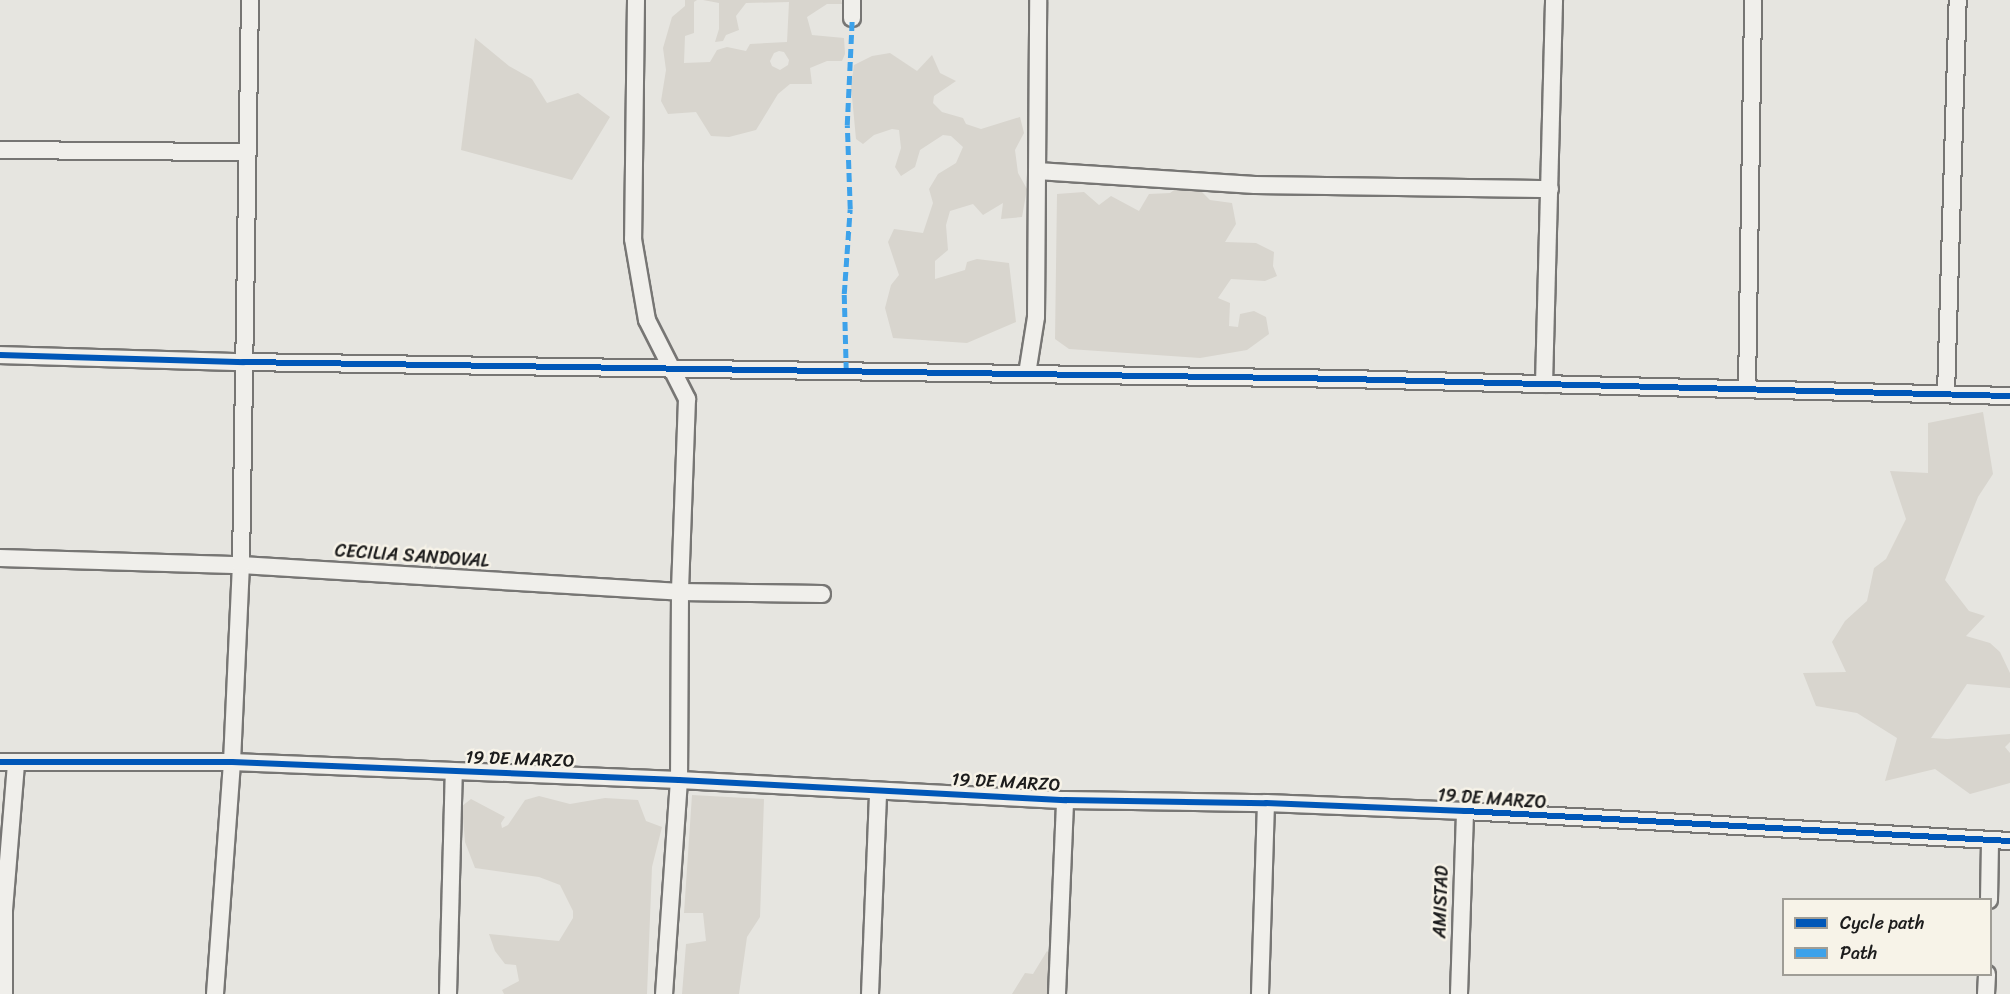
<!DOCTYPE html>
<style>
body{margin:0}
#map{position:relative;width:2010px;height:994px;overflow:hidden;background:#e6e5e0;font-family:Sriracha,sans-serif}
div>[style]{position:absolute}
.green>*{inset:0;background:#d8d5ce}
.roads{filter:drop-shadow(2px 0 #777674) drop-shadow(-2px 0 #777674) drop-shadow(0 2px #777674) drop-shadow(0 -2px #777674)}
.minor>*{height:16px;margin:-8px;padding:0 8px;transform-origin:8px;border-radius:8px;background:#f0efeb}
.quiet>*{height:4.5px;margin-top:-2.25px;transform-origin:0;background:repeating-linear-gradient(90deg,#3da2ea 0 9px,transparent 0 13.5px)}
.cycleway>*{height:6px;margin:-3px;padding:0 3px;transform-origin:3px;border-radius:3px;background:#0057b8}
span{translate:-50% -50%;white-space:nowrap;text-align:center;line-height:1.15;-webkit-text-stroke:5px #f7f3e8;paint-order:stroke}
.street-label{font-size:18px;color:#1c1c1c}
.legend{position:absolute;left:1782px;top:898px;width:210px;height:78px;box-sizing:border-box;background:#f7f3e8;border:2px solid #9f9d96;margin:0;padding:8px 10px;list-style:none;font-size:18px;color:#1c1c1c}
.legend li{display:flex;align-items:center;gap:12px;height:30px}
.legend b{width:30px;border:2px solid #9f9d96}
</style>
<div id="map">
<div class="green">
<i style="clip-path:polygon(evenodd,685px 0,697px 0,694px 2px,694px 33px,685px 36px,684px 63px,710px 62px,717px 50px,727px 47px,746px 51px,750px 44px,787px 42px,789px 2px,746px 3px,736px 16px,739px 30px,726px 35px,723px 41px,715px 42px,719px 29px,719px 3px,703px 0,841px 0,842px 4px,827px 4px,807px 17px,812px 35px,844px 38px,845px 54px,842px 61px,827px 61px,810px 68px,812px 84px,790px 84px,778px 94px,756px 130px,729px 137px,711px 136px,696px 112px,668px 114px,661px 101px,666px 70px,663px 48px,672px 17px,685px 6px,685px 0,779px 51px,784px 52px,789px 60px,788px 65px,780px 70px,772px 66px,770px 61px,774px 53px,779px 51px)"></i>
<i style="clip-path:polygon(475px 38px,509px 66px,532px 79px,547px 103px,578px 93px,610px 117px,572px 180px,461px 150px)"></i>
<i style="clip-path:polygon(890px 53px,917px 71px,932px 55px,940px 73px,956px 81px,934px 96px,933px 103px,942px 112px,963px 118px,966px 124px,981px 129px,1020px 117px,1024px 133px,1015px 150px,1018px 173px,1027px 189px,1022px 217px,1001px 219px,1003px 203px,983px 215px,973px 204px,950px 211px,946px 225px,948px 250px,935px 261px,935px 279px,965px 270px,967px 262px,977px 259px,1009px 263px,1016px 322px,967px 343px,893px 338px,885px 308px,891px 285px,899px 275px,888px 242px,894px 229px,923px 233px,933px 203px,929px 189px,938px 174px,956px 163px,963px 147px,951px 136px,943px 135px,920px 150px,915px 167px,901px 176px,895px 167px,901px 148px,899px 130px,892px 129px,874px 135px,863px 144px,856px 139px,851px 86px,854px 65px,872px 56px)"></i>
<i style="clip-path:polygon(1196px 186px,1210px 200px,1232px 203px,1236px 224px,1225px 242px,1256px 243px,1274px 252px,1273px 266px,1277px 276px,1265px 281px,1231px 279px,1218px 298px,1230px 303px,1229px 326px,1238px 327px,1240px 314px,1254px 311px,1266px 317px,1269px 334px,1247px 350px,1200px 358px,1069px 349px,1055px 339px,1057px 194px,1084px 192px,1099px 205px,1111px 196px,1139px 211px,1149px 194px,1170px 193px,1177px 188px)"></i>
<i style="clip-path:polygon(1983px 412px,1993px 474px,1978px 497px,1945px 580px,1969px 611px,1985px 616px,1966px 636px,1990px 643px,2000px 652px,2010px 673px,2010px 688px,1967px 684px,1931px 738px,1947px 739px,2010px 734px,2010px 742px,2005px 747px,2010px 753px,2010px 783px,1970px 794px,1935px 769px,1885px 781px,1897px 738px,1857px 713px,1816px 706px,1803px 673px,1846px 672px,1832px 642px,1845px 621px,1867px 601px,1874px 568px,1886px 559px,1906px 519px,1890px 471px,1928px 473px,1928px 423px)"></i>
<i style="clip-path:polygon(692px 795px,764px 799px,760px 917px,747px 937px,739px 994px,682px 994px,686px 944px,706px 941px,703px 913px,684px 913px)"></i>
<i style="clip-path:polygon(539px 796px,570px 804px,605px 798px,638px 800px,646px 821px,662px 827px,652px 867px,647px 994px,504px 994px,502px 990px,519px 981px,516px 965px,505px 964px,495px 951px,489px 934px,559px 941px,573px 918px,573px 911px,560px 885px,539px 877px,475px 868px,465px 842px,462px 806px,471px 799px,505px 817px,501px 823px,502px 828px,508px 825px,525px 800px)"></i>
<i style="clip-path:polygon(1047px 951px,1054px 957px,1049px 994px,1012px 994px,1025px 973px,1033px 974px)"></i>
</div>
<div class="roads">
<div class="minor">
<i style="left:636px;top:0;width:239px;rotate:90.7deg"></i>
<i style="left:633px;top:239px;width:82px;rotate:80.2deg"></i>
<i style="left:647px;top:320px;width:89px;rotate:63.1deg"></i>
<i style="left:687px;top:399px;width:193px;rotate:92.1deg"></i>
<i style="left:680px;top:592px;width:188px;rotate:90.3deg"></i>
<i style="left:679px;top:780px;width:215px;rotate:94deg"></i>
<i style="left:852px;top:0;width:18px;rotate:90deg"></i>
<i style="left:0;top:150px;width:247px;rotate:0.5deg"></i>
<i style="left:1037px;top:171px;width:218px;rotate:3.7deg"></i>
<i style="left:1255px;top:185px;width:295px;rotate:0.8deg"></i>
<i style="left:0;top:355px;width:243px;rotate:1.7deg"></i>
<i style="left:243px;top:362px;width:1104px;rotate:0.88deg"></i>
<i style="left:1347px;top:379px;width:663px;rotate:1.47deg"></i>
<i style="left:1027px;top:374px;width:58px;rotate:-81deg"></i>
<i style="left:1036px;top:317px;width:317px;rotate:-89.6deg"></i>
<i style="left:1544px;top:384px;width:384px;rotate:-88.5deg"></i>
<i style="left:1747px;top:389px;width:389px;rotate:-89.1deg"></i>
<i style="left:1946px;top:394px;width:394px;rotate:-88.3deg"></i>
<i style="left:0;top:558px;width:241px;rotate:1.7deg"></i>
<i style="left:241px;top:565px;width:440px;rotate:3.5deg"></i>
<i style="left:680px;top:592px;width:142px;rotate:0.8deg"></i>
<i style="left:0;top:762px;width:232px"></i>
<i style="left:232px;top:762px;width:447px;rotate:2.3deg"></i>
<i style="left:679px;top:780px;width:387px;rotate:3deg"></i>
<i style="left:1065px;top:800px;width:201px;rotate:0.9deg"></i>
<i style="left:1266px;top:803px;width:199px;rotate:2.3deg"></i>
<i style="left:1465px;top:811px;width:546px;rotate:3.15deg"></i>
<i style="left:1989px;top:900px;width:58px;rotate:-89deg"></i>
<i style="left:4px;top:994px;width:84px;rotate:-90deg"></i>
<i style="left:4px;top:910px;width:147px;rotate:-85.3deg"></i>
<i style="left:215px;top:994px;width:233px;rotate:-85.8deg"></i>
<i style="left:232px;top:762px;width:197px;rotate:-87.4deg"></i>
<i style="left:241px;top:565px;width:565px;rotate:-89.09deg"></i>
<i style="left:448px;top:994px;width:222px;rotate:-88.5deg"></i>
<i style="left:870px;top:994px;width:202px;rotate:-87.7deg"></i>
<i style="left:1057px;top:994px;width:194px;rotate:-87.6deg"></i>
<i style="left:1260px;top:994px;width:191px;rotate:-88.2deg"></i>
<i style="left:1459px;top:994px;width:183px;rotate:-88.1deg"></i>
<i style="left:1986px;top:994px;width:20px;rotate:-87deg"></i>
</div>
</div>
<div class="quiet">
<i style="left:846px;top:371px;width:77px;rotate:-91.5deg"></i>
<i style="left:844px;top:294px;width:85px;rotate:-86deg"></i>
<i style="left:850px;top:209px;width:84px;rotate:-92deg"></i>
<i style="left:847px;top:125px;width:107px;rotate:-87.3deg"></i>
</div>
<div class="cycleway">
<i style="left:0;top:355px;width:243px;rotate:1.7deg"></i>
<i style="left:243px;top:362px;width:1104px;rotate:0.88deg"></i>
<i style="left:1347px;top:379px;width:663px;rotate:1.47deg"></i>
<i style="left:0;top:762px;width:232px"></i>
<i style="left:232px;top:762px;width:447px;rotate:2.3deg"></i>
<i style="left:679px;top:780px;width:387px;rotate:3deg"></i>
<i style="left:1065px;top:800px;width:201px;rotate:0.9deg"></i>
<i style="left:1266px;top:803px;width:199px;rotate:2.3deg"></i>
<i style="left:1465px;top:811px;width:546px;rotate:3.15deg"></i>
</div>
<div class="street-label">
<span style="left:412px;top:556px;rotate:4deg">CECILIA SANDOVAL</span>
<span style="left:520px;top:759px;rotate:2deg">19 DE MARZO</span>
<span style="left:1006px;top:782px;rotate:3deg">19 DE MARZO</span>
<span style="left:1492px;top:799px;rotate:4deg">19 DE MARZO</span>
<span style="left:1441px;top:902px;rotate:-88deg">AMISTAD</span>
</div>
<ul class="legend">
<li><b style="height:8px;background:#0057b8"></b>Cycle path</li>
<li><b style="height:8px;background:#3da2ea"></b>Path</li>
</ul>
</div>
